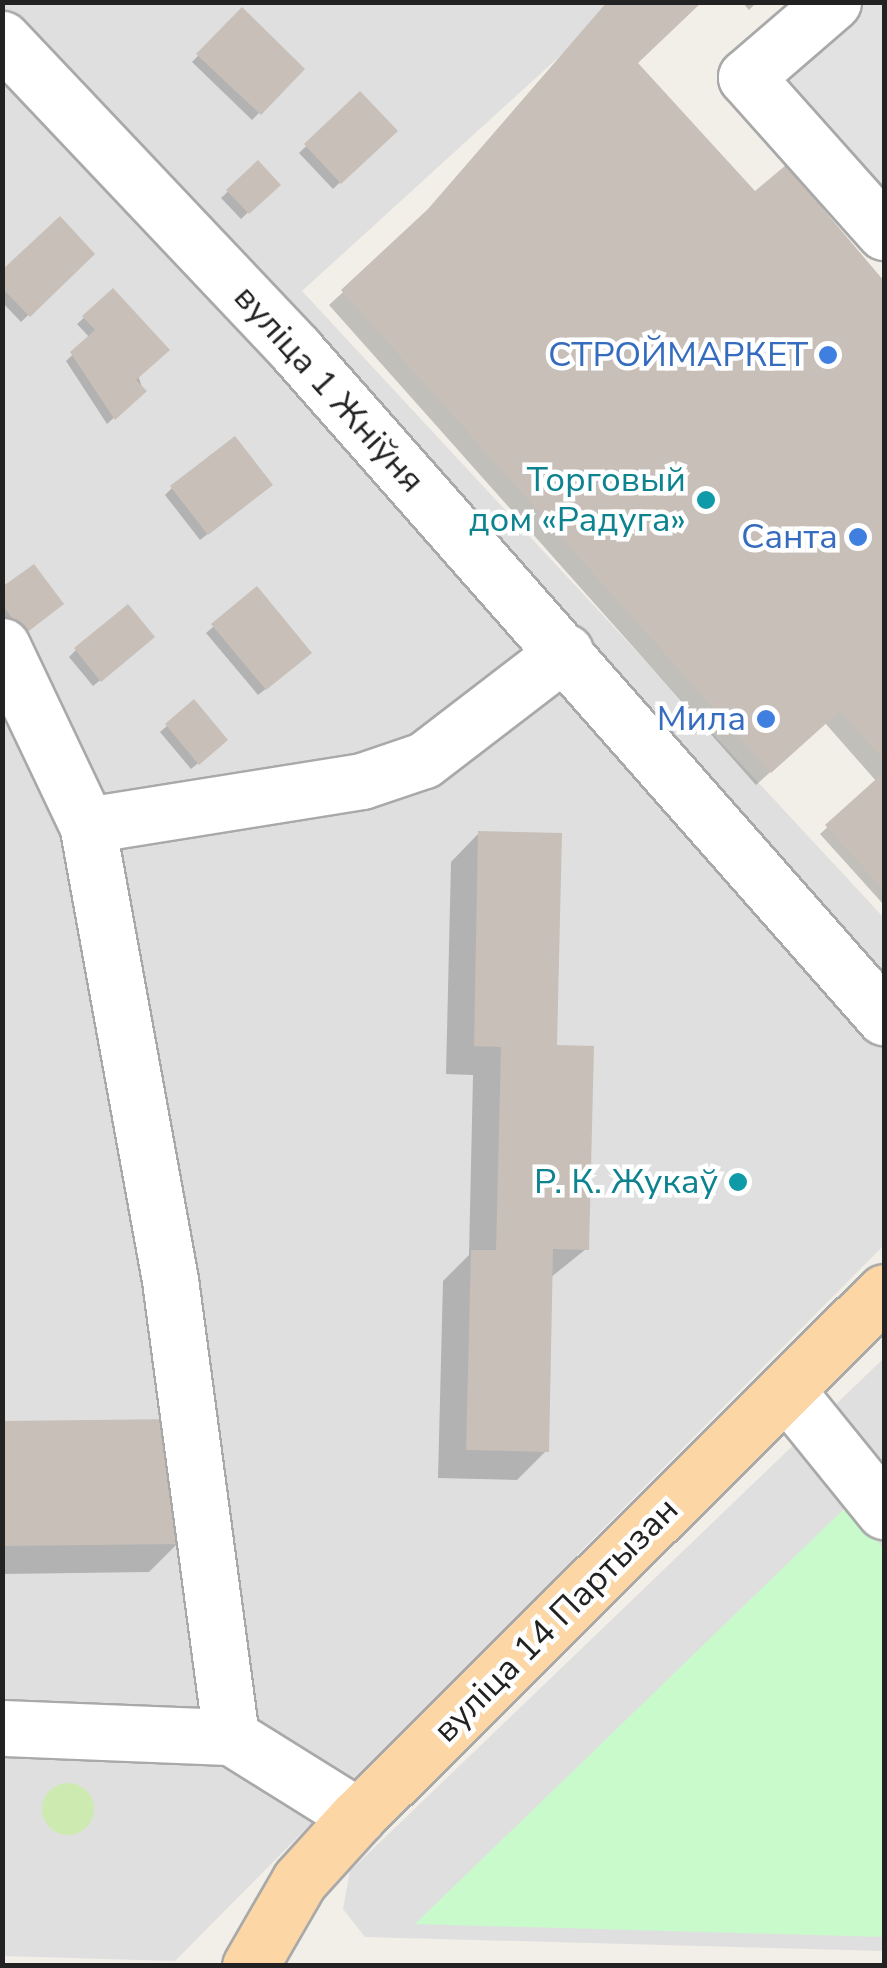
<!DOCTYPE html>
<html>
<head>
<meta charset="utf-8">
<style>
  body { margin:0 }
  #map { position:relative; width:887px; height:1968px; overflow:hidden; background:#f2efe9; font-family:"Nunito Sans",sans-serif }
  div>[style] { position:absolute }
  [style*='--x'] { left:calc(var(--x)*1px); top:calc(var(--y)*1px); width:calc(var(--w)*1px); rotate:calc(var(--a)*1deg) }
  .residential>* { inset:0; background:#e0dfdf }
  .grass>* { inset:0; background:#cdebb0 }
  .round { border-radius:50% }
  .park>* { inset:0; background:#c8facc }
  .parking>* { inset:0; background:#e2e2e2 }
  .shadow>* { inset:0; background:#0003 }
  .building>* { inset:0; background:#c7bfb8 }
  .roads { filter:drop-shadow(2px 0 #a9a9a9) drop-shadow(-2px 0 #a9a9a9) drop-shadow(0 2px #a9a9a9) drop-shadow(0 -2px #a9a9a9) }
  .minor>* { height:55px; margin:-27.5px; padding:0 27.5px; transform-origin:27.5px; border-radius:27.5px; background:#fff }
  .major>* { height:55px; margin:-27.5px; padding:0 27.5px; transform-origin:27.5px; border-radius:27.5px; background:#fcd6a4 }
  .dots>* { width:28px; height:28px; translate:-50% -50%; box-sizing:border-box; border:5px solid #fff; border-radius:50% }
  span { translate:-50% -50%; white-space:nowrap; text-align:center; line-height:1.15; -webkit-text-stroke:9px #fff; paint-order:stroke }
  .shop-label { font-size:35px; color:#366cbe }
  .right { translate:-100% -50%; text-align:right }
  .street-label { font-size:35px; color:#222 }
  .culture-label { font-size:35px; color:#0d838f }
  .frame { position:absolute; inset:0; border:5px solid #222; pointer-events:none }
</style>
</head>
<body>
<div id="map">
  <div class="residential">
    <div style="clip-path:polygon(3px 3px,618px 3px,302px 291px,884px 918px,884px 1245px,175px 1961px,3px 1956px)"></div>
    <div style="clip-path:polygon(884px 1358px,884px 1951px,365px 1937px,343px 1909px,350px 1871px)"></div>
  </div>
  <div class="grass">
    <div class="round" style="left:42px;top:1783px;width:52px;height:52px"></div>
  </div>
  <div class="park">
    <div style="clip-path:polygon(847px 1506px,884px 1549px,884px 1937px,415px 1924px)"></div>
  </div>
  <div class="parking">
    <div style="clip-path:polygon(833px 3px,884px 3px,884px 233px,746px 78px)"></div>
  </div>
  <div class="shadow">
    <div style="clip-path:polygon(742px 2px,757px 2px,749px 10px)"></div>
    <div style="clip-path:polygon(242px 11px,302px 69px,252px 120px,192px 62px)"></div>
    <div style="clip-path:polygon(635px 63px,755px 195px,786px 168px,884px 285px,884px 905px,820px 834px,877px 782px,825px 723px,756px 785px,329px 305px,420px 221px)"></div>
    <div style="clip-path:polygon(360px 95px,394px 131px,333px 189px,299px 153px)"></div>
    <div style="clip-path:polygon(258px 164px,277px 185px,241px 219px,221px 198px)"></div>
    <div style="clip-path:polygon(92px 254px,21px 322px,2px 302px,2px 274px)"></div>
    <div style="clip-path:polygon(113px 292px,143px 391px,107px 424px,66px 361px,90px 338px,77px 324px)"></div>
    <div style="clip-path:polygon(172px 488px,263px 491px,200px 540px,165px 495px)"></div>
    <div style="clip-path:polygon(33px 567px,17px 639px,2px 620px,2px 591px)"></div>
    <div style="clip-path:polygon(256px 590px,302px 660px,258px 695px,206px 633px)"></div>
    <div style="clip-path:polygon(145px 644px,93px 686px,69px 657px,76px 650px)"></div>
    <div style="clip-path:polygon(167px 726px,218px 747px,191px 769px,160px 732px)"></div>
    <div style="clip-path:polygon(479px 833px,554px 1047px,586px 1249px,550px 1278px,546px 1451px,517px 1480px,438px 1478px,443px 1281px,469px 1255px,473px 1075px,446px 1074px,451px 862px)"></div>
    <div style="clip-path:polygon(2px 1423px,178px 1543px,149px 1572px,2px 1574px)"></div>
  </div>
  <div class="building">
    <div style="clip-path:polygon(607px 2px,702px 2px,638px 63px,755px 191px,786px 165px,884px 281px,884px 761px,840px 711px,771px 773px,341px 290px,428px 209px)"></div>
    <div style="clip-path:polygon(242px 7px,305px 69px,261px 115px,196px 54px)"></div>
    <div style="clip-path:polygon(360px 91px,398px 131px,341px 184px,304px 144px)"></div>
    <div style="clip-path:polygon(258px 160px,281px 185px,249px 214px,226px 190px)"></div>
    <div style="clip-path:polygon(60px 216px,95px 254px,30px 317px,2px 288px,2px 270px)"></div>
    <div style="clip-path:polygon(113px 288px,170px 350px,136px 380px,147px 391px,115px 420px,70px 352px,95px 330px,82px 316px)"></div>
    <div style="clip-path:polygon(235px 436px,273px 485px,208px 535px,170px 486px)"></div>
    <div style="clip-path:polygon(34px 564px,64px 604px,25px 634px,2px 605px,2px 587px)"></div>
    <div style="clip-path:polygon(257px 586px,312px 653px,266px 690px,211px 624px)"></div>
    <div style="clip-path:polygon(128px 604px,155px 637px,101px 682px,74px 648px)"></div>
    <div style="clip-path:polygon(194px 699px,228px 740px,199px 765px,165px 724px)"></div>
    <div style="clip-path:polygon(884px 772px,884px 891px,825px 825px)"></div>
    <div style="clip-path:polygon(478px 831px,562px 833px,557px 1045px,594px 1046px,589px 1250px,553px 1249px,549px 1452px,466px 1450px,471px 1250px,496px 1250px,501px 1047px,474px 1046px)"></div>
    <div style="clip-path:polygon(179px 1419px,181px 1544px,2px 1546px,2px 1421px)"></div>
  </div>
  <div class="roads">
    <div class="minor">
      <div style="--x:833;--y:2;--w:115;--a:139.2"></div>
      <div style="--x:746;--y:77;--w:208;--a:48.3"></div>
      <div style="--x:2;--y:39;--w:427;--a:46.6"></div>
      <div style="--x:295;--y:349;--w:891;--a:48.6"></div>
      <div style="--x:2;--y:646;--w:198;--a:64.6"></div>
      <div style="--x:786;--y:1390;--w:156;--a:51"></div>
      <div style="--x:2;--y:1728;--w:229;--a:2.3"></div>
      <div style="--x:358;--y:1816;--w:150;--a:-148.1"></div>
      <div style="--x:231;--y:1737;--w:461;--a:-97.6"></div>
      <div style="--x:170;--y:1280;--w:463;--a:-100.3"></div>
      <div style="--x:87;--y:825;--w:278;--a:-9.1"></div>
      <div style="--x:362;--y:781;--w:65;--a:-18.7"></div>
      <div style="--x:424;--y:760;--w:178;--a:-37.5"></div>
    </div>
    <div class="major">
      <div style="--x:250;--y:1966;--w:98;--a:-60"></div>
      <div style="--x:299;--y:1881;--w:88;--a:-47.8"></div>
      <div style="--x:358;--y:1816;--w:742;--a:-44.89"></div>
    </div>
  </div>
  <div class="dots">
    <div style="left:828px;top:355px;background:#3f7fe0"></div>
    <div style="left:706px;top:500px;background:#0f9aa8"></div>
    <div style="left:858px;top:537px;background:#3f7fe0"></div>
    <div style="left:766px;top:719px;background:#3f7fe0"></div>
    <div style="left:738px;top:1182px;background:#0f9aa8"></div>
  </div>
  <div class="shop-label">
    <span class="right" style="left:808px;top:355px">СТРОЙМАРКЕТ</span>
    <span class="right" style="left:838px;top:537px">Санта</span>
    <span class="right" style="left:746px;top:719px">Мила</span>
  </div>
  <div class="street-label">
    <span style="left:329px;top:389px;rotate:48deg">вуліца 1 Жніўня</span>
    <span style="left:556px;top:1620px;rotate:-45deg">вуліца 14 Партызан</span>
  </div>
  <div class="culture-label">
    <span class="right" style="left:686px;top:500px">Торговый<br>дом «Радуга»</span>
    <span class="right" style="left:718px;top:1182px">Р. К. Жукаў</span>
  </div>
  <div class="frame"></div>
</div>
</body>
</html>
